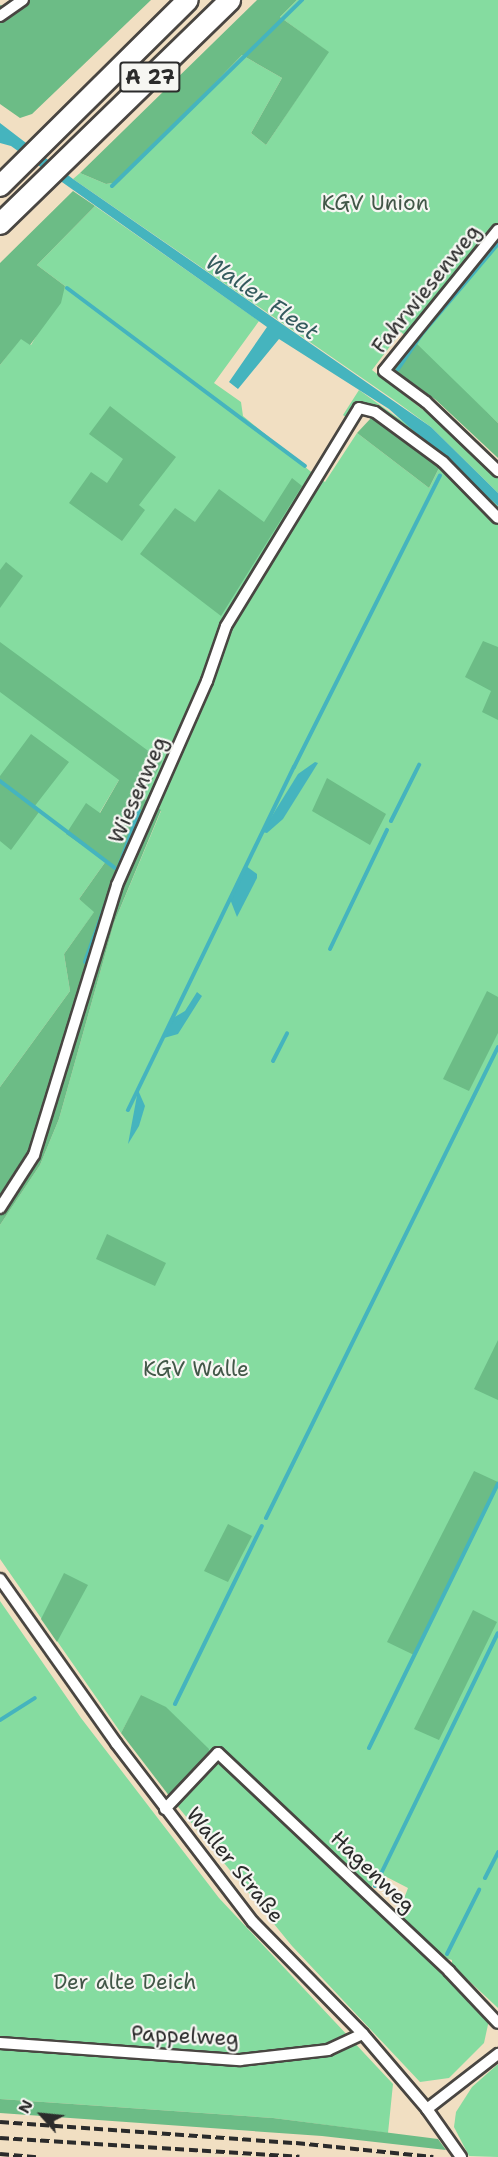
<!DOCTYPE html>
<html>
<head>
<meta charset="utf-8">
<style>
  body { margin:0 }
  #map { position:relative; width:498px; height:2157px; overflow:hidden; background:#f1dfc2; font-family:"Shantell Sans",sans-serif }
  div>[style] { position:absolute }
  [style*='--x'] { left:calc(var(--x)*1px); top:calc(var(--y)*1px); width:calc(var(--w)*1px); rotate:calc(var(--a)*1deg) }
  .green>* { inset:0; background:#85dca0 }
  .forest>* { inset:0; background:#6cbc86 }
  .water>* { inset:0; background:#45b4be }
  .stream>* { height:4px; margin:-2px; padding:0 2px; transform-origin:2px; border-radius:2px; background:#45b4be }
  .roads { filter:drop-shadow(2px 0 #494642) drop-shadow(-2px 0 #494642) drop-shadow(0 2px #494642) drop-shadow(0 -2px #494642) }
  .street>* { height:10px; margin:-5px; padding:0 5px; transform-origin:5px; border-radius:5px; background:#fff }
  .highway>* { height:20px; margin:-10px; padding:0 10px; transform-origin:10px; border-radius:10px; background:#fff }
  .rail>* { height:4px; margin-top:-2px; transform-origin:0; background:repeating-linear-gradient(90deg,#2b2b2b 0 9px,transparent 0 13.5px) }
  span { translate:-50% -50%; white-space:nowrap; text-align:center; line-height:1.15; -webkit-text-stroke:4.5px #f6f6f2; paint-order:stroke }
  .shield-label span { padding:2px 4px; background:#f6f6f2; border:2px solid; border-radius:4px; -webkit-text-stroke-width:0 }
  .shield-label { font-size:20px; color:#2b2b2b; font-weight:700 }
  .park-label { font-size:21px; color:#425748 }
  .street-label { font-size:21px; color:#2b2b2b }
  .water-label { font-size:22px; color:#345b5e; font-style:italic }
  .north { position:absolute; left:12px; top:2085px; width:60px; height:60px; -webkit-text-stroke:4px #f6f6f2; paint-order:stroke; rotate:297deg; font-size:16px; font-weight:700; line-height:24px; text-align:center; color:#2b2b2b }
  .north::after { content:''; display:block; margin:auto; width:21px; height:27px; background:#2b2b2b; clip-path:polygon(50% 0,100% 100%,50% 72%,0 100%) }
</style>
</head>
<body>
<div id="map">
  <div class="green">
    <div style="clip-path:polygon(297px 0,498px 0,498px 423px,401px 332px,372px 370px,436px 420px,498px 478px,498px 493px,431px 427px,394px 400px,73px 179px,80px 173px,106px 184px,119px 182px,242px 55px,282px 78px,251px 133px,266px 145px,328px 52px,280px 17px)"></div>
    <div style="clip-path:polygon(95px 206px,259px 321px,214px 383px,241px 402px,243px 416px,310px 471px,325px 482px,357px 433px,429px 488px,440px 466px,498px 525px,498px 2008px,452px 1965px,452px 1960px,441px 1957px,397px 1917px,408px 1888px,379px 1873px,365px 1899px,489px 2020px,484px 2043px,449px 2078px,420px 2082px,292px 1946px,170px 1797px,142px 1695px,121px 1733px,0 1559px,0 1225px,40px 1165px,59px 1119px,114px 923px,161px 811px,119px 780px,99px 814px,106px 861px,79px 899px,95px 911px,64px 954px,70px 991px,0 1087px,0 365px,21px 338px,31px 345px,65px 286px,37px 265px)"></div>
    <div style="clip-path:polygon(359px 390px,426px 438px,498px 506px,498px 515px,444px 461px,367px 406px,348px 419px,343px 415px)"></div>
    <div style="clip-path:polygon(0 1601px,81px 1718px,219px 1898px,393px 2084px,388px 2133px,273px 2118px,0 2099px)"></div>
    <div style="clip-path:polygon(498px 2064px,498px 2157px,469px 2156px,454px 2127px,456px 2112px,472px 2087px)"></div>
  </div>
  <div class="forest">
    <div style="clip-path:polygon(15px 0,151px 0,32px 114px,20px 118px,0 104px,0 5px,8px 7px)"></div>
    <div style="clip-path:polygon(257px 0,297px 0,280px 17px,329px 52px,266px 145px,251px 133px,282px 78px,242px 55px,119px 182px,106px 184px,80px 173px)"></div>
    <div style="clip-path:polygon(73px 191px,95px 206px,37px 265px,65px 286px,61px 303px,30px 345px,21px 339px,0 365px,0 263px)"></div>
    <div style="clip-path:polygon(415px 342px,498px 423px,498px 458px,436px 400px,394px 370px)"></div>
    <div style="clip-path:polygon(110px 406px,176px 457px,139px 505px,145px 510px,122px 541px,69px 503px,91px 472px,107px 483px,123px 459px,89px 434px)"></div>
    <div style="clip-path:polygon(372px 417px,440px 466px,429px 488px,357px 433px)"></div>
    <div style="clip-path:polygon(292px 478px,302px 486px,221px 616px,140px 554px,175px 508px,195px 522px,219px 489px,264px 522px)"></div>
    <div style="clip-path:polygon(6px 562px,23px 576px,0 608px,0 570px)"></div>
    <div style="clip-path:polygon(483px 641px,498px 647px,498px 720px,482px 712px,491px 691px,465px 677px)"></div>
    <div style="clip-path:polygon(0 642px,162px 761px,143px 798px,161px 810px,114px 923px,59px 1119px,40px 1165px,0 1225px,0 1087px,70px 991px,64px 954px,94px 912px,79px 899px,106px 861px,66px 834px,86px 803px,100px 813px,119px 780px,0 692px)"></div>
    <div style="clip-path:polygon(31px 734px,69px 762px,34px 807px,39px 812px,11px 850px,0 841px,0 776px)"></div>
    <div style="clip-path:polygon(327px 778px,386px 814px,370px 845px,312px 811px)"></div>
    <div style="clip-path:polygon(487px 991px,498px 997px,498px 1033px,469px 1091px,443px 1079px)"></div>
    <div style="clip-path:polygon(107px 1234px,166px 1263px,155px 1286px,96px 1259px)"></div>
    <div style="clip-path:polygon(498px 1340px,498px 1400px,474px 1389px)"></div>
    <div style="clip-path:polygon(474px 1471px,498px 1482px,414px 1655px,387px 1642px)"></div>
    <div style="clip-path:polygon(228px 1524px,252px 1536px,228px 1582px,204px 1571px)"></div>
    <div style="clip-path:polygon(64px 1573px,88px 1585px,57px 1642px,41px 1619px)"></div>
    <div style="clip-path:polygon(473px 1610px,497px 1622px,439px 1740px,414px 1729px)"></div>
    <div style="clip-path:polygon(141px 1695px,166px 1707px,209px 1749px,208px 1757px,170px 1797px,121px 1733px)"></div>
    <div style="clip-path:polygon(0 2099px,273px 2118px,438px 2139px,446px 2150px,322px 2136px,0 2113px)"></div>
  </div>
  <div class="water">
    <div style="clip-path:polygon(0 123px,73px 179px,431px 427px,498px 493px,498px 506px,389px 409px,279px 339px,238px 389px,229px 382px,267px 327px,11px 146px,0 143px)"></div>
    <div style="clip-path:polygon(315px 762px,318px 763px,283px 819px,267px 833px,262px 832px,298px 774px)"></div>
    <div style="clip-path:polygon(246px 866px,257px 874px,257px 878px,237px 917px,230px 899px)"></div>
    <div style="clip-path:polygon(197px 992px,202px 996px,178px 1034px,164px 1038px,173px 1018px,185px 1011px)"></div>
    <div style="clip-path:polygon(138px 1090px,145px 1106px,139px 1126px,128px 1144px)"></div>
  </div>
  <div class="stream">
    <div style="--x:112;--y:186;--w:266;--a:-44.4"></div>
    <div style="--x:67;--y:288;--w:297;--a:36.8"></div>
    <div style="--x:398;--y:369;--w:41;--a:-55.9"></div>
    <div style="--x:421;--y:335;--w:119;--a:-49.8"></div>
    <div style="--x:0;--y:781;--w:144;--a:37.1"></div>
    <div style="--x:391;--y:821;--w:63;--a:-63.4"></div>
    <div style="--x:330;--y:949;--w:132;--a:-64.4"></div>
    <div style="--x:85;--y:962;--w:161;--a:-70.4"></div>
    <div style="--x:273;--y:1061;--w:31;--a:-63"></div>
    <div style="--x:128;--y:1110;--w:381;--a:-64.2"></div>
    <div style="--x:294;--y:767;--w:326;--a:-63.4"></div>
    <div style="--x:266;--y:1518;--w:525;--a:-63.78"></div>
    <div style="--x:175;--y:1704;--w:198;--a:-64"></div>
    <div style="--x:0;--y:1720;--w:41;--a:-32.2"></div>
    <div style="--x:369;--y:1748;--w:294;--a:-64"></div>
    <div style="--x:485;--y:1878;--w:29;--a:-63"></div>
    <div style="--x:375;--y:1886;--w:281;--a:-64.1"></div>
    <div style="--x:447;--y:1954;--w:72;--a:-63.4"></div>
  </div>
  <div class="roads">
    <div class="street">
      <div style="--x:0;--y:16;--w:28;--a:-35"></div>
      <div style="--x:498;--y:230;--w:181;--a:129"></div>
      <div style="--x:384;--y:371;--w:52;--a:36.4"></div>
      <div style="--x:426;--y:402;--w:100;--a:43.8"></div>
      <div style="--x:0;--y:1208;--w:63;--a:-57.3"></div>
      <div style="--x:34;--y:1155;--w:282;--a:-72.9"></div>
      <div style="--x:117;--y:885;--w:223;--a:-66.2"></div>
      <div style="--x:207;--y:681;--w:58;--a:-70.9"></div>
      <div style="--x:226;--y:626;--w:255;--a:-58.6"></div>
      <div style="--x:359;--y:408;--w:16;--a:14"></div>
      <div style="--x:375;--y:412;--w:84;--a:36.3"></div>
      <div style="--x:443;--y:462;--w:78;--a:45.5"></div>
      <div style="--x:0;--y:1579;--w:201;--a:54.7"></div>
      <div style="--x:116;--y:1743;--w:225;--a:52.6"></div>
      <div style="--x:253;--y:1922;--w:157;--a:45.5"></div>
      <div style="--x:363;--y:2034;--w:99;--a:49.5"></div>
      <div style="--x:427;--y:2109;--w:59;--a:54.7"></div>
      <div style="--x:165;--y:1809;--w:77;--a:-46.6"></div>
      <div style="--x:218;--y:1753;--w:318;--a:43.3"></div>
      <div style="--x:449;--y:1971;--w:71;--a:46.7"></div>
      <div style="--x:0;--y:2043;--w:241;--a:4.1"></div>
      <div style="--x:240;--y:2060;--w:89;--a:-6.5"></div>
      <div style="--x:328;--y:2050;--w:38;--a:-25"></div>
      <div style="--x:427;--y:2109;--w:90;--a:-37.8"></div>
    </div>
    <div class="highway">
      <div style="--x:0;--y:186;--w:264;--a:-44.7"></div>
      <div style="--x:0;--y:224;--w:321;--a:-44.2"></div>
    </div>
  </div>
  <div class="rail">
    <div style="--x:0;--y:2122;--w:297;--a:4.1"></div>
    <div style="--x:296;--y:2143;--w:138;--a:5.8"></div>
    <div style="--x:0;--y:2138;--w:300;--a:3.6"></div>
    <div style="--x:0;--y:2154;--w:37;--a:5"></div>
  </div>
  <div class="shield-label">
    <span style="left:150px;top:77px">A 27</span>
  </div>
  <div class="park-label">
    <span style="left:375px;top:203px">KGV Union</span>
    <span style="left:196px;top:1369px">KGV Walle</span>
    <span style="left:125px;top:1982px">Der alte Deich</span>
  </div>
  <div class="street-label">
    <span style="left:426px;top:289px;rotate:-51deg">Fahrwiesenweg</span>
    <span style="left:138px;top:790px;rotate:-66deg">Wiesenweg</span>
    <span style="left:235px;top:1865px;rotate:51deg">Waller Straße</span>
    <span style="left:373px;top:1872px;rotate:44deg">Hagenweg</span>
    <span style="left:185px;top:2036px;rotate:3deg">Pappelweg</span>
  </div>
  <div class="water-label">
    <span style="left:262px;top:297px;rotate:35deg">Waller Fleet</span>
  </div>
  <div class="north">N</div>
</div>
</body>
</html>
